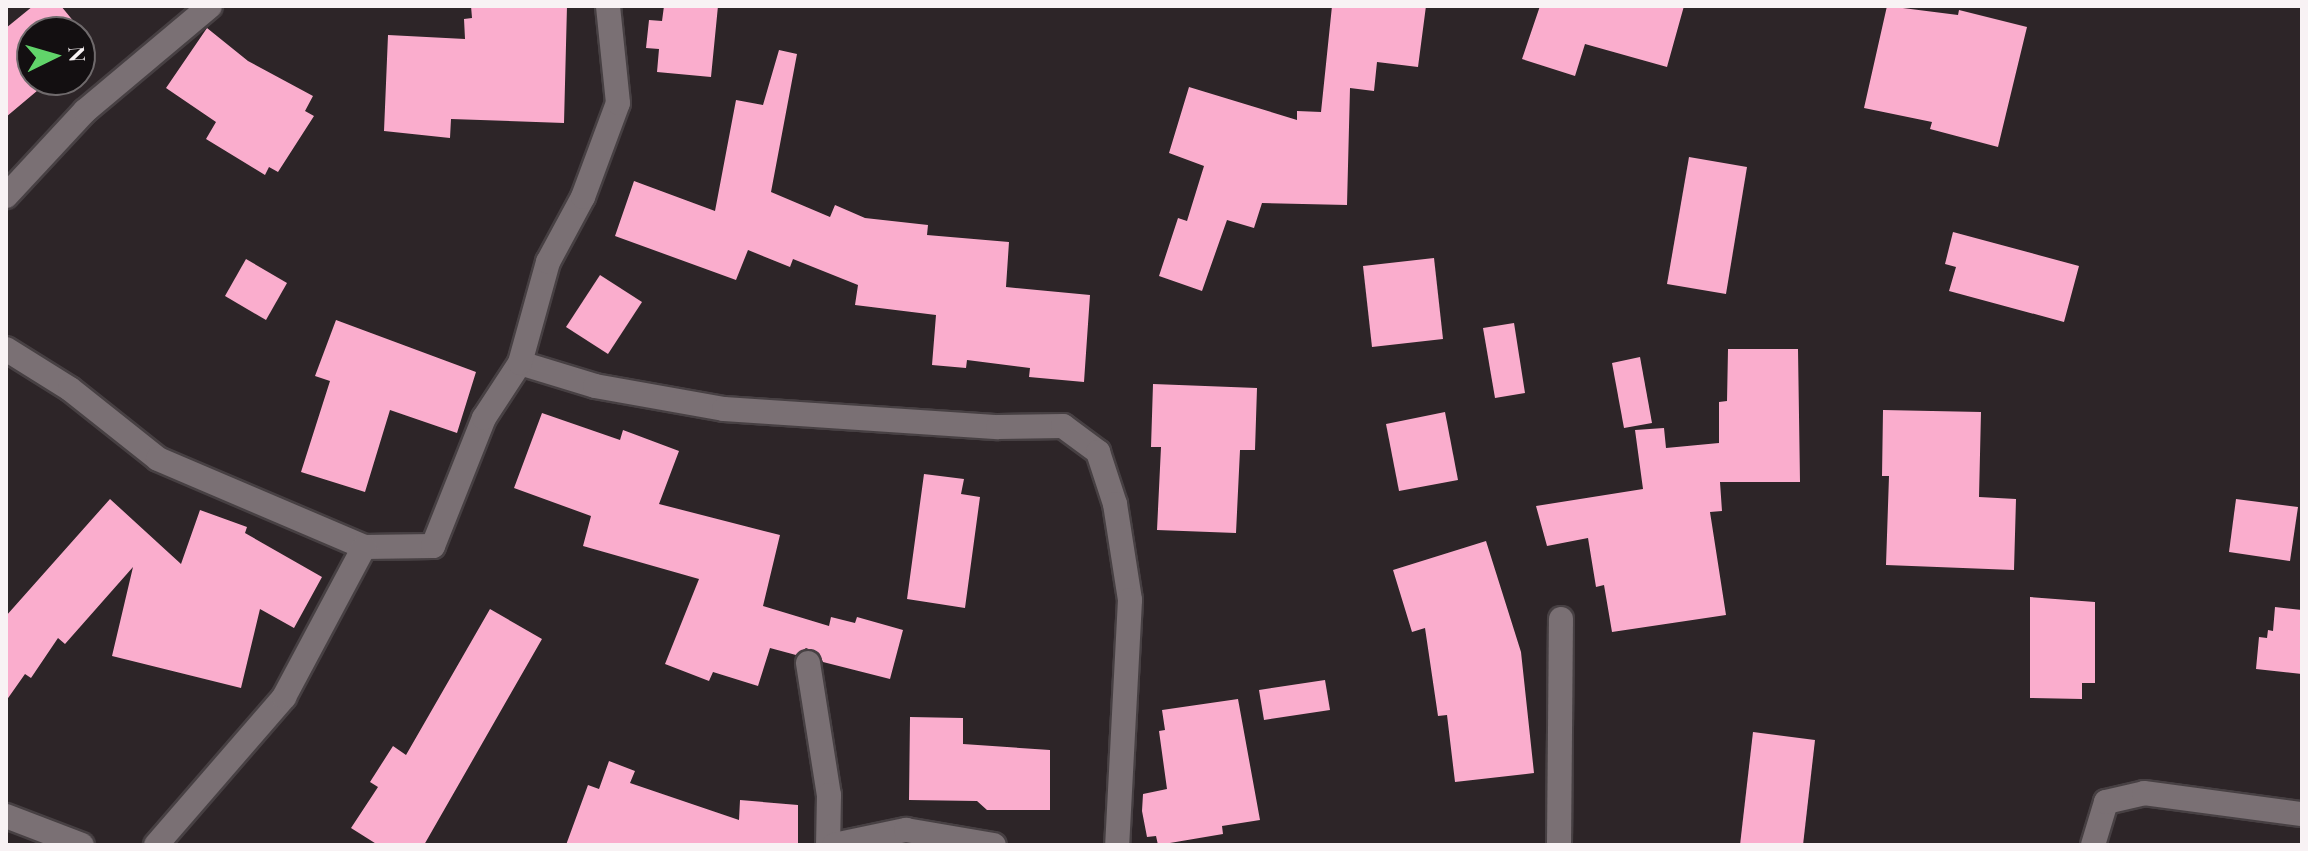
<!DOCTYPE html>
<html>
<head>
<meta charset="utf-8">
<style>
  body { margin:0 }
  #map { position:relative; width:2308px; height:851px; overflow:hidden; background:#2d2528; font-family:"Playfair Display",serif }
  div>[style] { position:absolute }
  [style*='--x'] { left:calc(var(--x)*1px); top:calc(var(--y)*1px); width:calc(var(--w)*1px); rotate:calc(var(--a)*1deg) }
  .building>* { inset:0; background:#faadcd }
  .roads { filter:drop-shadow(2px 0 #474043) drop-shadow(-2px 0 #474043) drop-shadow(0 2px #474043) drop-shadow(0 -2px #474043) }
  .street>* { height:24px; margin:-12px; padding:0 12px; transform-origin:12px; border-radius:12px; background:#7a7074 }
  span { translate:-50% -50%; white-space:nowrap; text-align:center; line-height:1.15; -webkit-text-stroke:8px #130f11; paint-order:stroke }
  .frame { position:absolute; inset:0; border:8px solid #f8f2f4; pointer-events:none }
  .north { position:absolute; left:16px; top:16px; width:80px; height:80px; box-sizing:border-box; background:#130f11; border:2px solid #6f6a6c; border-radius:50%; rotate:85deg; font-size:22px; font-weight:700; line-height:32px; text-align:center; color:#f8f2f4 }
  .north::after { content:''; display:block; margin:auto; width:28px; height:36px; background:#61d46a; clip-path:polygon(50% 0,100% 100%,50% 72%,0 100%) }
</style>
</head>
<body>
<div id="map">
  <div class="building">
    <div style="clip-path:polygon(33px 6px,61px 6px,93px 45px,80px 56px,80px 32px,32px 32px,32px 80px,50px 80px,6px 117px,6px 28px)"></div>
    <div style="clip-path:polygon(471px 6px,567px 6px,564px 123px,451px 119px,450px 138px,384px 131px,388px 35px,465px 39px,464px 19px,472px 18px)"></div>
    <div style="clip-path:polygon(664px 6px,718px 6px,711px 77px,657px 72px,659px 49px,646px 48px,649px 20px,662px 21px)"></div>
    <div style="clip-path:polygon(1332px 6px,1426px 6px,1418px 67px,1377px 62px,1374px 91px,1350px 88px,1347px 205px,1262px 203px,1254px 228px,1227px 220px,1202px 291px,1159px 276px,1178px 218px,1187px 221px,1204px 166px,1169px 153px,1189px 87px,1297px 120px,1297px 111px,1321px 112px)"></div>
    <div style="clip-path:polygon(1540px 6px,1684px 6px,1667px 67px,1585px 44px,1575px 76px,1522px 59px)"></div>
    <div style="clip-path:polygon(1887px 6px,1958px 15px,1959px 10px,2027px 27px,1998px 147px,1930px 129px,1932px 122px,1864px 108px)"></div>
    <div style="clip-path:polygon(207px 28px,248px 61px,313px 96px,305px 111px,314px 116px,278px 172px,269px 167px,265px 175px,206px 139px,216px 122px,166px 88px)"></div>
    <div style="clip-path:polygon(779px 50px,797px 54px,771px 192px,830px 217px,835px 205px,865px 218px,928px 225px,927px 235px,1009px 242px,1006px 287px,1090px 295px,1084px 382px,1029px 377px,1030px 368px,967px 360px,966px 368px,932px 365px,936px 315px,855px 305px,858px 285px,793px 259px,790px 267px,748px 250px,736px 280px,615px 236px,634px 181px,715px 211px,736px 100px,763px 105px)"></div>
    <div style="clip-path:polygon(1689px 157px,1747px 167px,1726px 294px,1667px 284px)"></div>
    <div style="clip-path:polygon(1953px 232px,2079px 266px,2064px 322px,1949px 291px,1956px 267px,1945px 264px)"></div>
    <div style="clip-path:polygon(1434px 258px,1443px 339px,1372px 347px,1363px 266px)"></div>
    <div style="clip-path:polygon(246px 259px,287px 283px,266px 320px,225px 296px)"></div>
    <div style="clip-path:polygon(600px 275px,642px 302px,608px 354px,566px 327px)"></div>
    <div style="clip-path:polygon(336px 320px,476px 372px,457px 433px,390px 410px,365px 492px,301px 472px,330px 381px,315px 376px)"></div>
    <div style="clip-path:polygon(1514px 323px,1525px 393px,1495px 398px,1483px 328px)"></div>
    <div style="clip-path:polygon(1728px 349px,1798px 349px,1800px 482px,1720px 482px,1722px 511px,1710px 512px,1726px 615px,1612px 632px,1604px 585px,1596px 587px,1588px 538px,1547px 546px,1536px 506px,1643px 489px,1635px 430px,1664px 428px,1666px 448px,1719px 443px,1719px 402px,1727px 401px)"></div>
    <div style="clip-path:polygon(1640px 357px,1652px 423px,1624px 428px,1612px 363px)"></div>
    <div style="clip-path:polygon(1153px 384px,1257px 388px,1255px 450px,1240px 450px,1236px 533px,1157px 530px,1161px 447px,1151px 447px)"></div>
    <div style="clip-path:polygon(1883px 410px,1981px 412px,1979px 497px,2016px 499px,2014px 570px,1886px 565px,1889px 476px,1882px 476px)"></div>
    <div style="clip-path:polygon(1445px 412px,1458px 480px,1399px 491px,1386px 424px)"></div>
    <div style="clip-path:polygon(542px 413px,620px 440px,623px 430px,679px 451px,659px 504px,780px 535px,763px 606px,829px 626px,831px 617px,855px 623px,857px 617px,903px 630px,890px 679px,823px 662px,819px 653px,806px 648px,796px 655px,770px 648px,758px 686px,713px 672px,709px 681px,665px 664px,699px 579px,583px 546px,591px 516px,514px 488px)"></div>
    <div style="clip-path:polygon(924px 474px,964px 479px,961px 494px,980px 497px,965px 608px,907px 599px)"></div>
    <div style="clip-path:polygon(110px 499px,181px 564px,200px 510px,247px 527px,245px 533px,322px 577px,294px 628px,260px 609px,241px 688px,112px 656px,133px 567px,65px 644px,58px 638px,31px 678px,25px 674px,6px 701px,6px 616px)"></div>
    <div style="clip-path:polygon(2236px 499px,2298px 507px,2290px 561px,2229px 552px)"></div>
    <div style="clip-path:polygon(1486px 541px,1521px 652px,1534px 773px,1455px 782px,1447px 715px,1438px 716px,1425px 628px,1412px 632px,1393px 570px)"></div>
    <div style="clip-path:polygon(2030px 597px,2095px 602px,2095px 683px,2082px 683px,2082px 699px,2030px 698px)"></div>
    <div style="clip-path:polygon(2275px 607px,2302px 610px,2302px 674px,2256px 669px,2259px 637px,2267px 638px,2268px 630px,2273px 631px)"></div>
    <div style="clip-path:polygon(490px 609px,542px 639px,424px 845px,378px 845px,351px 828px,378px 787px,370px 782px,393px 746px,406px 755px)"></div>
    <div style="clip-path:polygon(1325px 680px,1330px 710px,1264px 720px,1259px 690px)"></div>
    <div style="clip-path:polygon(1238px 699px,1260px 820px,1222px 826px,1223px 834px,1158px 845px,1156px 836px,1147px 837px,1142px 811px,1143px 794px,1167px 789px,1159px 731px,1165px 730px,1162px 710px)"></div>
    <div style="clip-path:polygon(910px 717px,963px 718px,963px 744px,1050px 750px,1050px 810px,987px 810px,977px 801px,909px 800px)"></div>
    <div style="clip-path:polygon(1753px 732px,1815px 740px,1803px 845px,1740px 845px)"></div>
    <div style="clip-path:polygon(609px 761px,635px 771px,630px 783px,739px 820px,740px 800px,798px 805px,798px 845px,566px 845px,588px 785px,599px 789px)"></div>
  </div>
  <div class="roads">
    <div class="street">
      <div style="--x:6;--y:196;--w:116;--a:-47.1"></div>
      <div style="--x:85;--y:111;--w:163;--a:-40"></div>
      <div style="--x:6;--y:349;--w:75;--a:32"></div>
      <div style="--x:70;--y:389;--w:112;--a:38.5"></div>
      <div style="--x:158;--y:459;--w:224;--a:23.1"></div>
      <div style="--x:364;--y:547;--w:69;--a:-0.8"></div>
      <div style="--x:433;--y:546;--w:138;--a:-68.3"></div>
      <div style="--x:484;--y:418;--w:66;--a:-56.8"></div>
      <div style="--x:520;--y:363;--w:78;--a:17"></div>
      <div style="--x:595;--y:386;--w:131;--a:10.1"></div>
      <div style="--x:724;--y:409;--w:275;--a:3.8"></div>
      <div style="--x:998;--y:427;--w:65;--a:-0.9"></div>
      <div style="--x:1063;--y:426;--w:44;--a:36.6"></div>
      <div style="--x:1098;--y:452;--w:55;--a:71.9"></div>
      <div style="--x:1115;--y:504;--w:97;--a:81.1"></div>
      <div style="--x:1130;--y:600;--w:245;--a:93"></div>
      <div style="--x:520;--y:363;--w:105;--a:-74.5"></div>
      <div style="--x:548;--y:262;--w:74;--a:-61.7"></div>
      <div style="--x:583;--y:197;--w:100;--a:-69.6"></div>
      <div style="--x:618;--y:103;--w:98;--a:-95.9"></div>
      <div style="--x:808;--y:663;--w:134;--a:81"></div>
      <div style="--x:829;--y:795;--w:50;--a:91.1"></div>
      <div style="--x:6;--y:816;--w:81;--a:20.9"></div>
      <div style="--x:156;--y:845;--w:196;--a:-49.1"></div>
      <div style="--x:284;--y:697;--w:170;--a:-61.9"></div>
      <div style="--x:834;--y:845;--w:74;--a:-11.8"></div>
      <div style="--x:906;--y:830;--w:89;--a:9.7"></div>
      <div style="--x:1559;--y:845;--w:226;--a:-89.5"></div>
      <div style="--x:2093;--y:845;--w:45;--a:-73.2"></div>
      <div style="--x:2106;--y:802;--w:39;--a:-13"></div>
      <div style="--x:2144;--y:793;--w:159;--a:7.6"></div>
    </div>
  </div>
  <div class="frame"></div>
  <div class="north">N</div>
</div>
</body>
</html>
